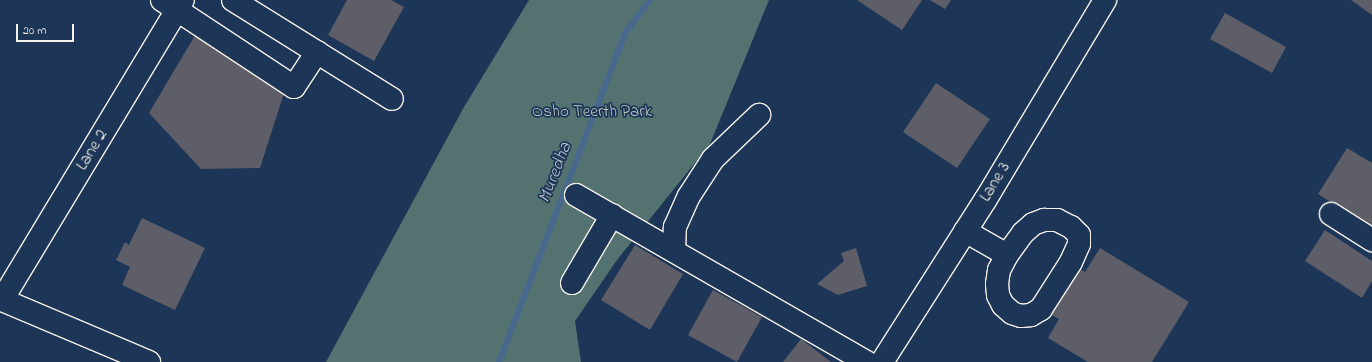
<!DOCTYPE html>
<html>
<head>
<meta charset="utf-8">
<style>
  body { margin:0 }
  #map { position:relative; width:1372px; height:362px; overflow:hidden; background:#1d3557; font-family:"Indie Flower",sans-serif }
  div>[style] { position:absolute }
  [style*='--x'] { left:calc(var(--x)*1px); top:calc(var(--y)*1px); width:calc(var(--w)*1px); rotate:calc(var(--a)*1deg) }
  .green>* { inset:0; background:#547270 }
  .stream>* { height:6px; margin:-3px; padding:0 3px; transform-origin:3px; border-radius:3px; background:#48688e }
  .building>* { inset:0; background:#5e5e68 }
  .roads { filter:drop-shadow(1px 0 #f4f1e8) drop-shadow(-1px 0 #f4f1e8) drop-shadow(0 1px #f4f1e8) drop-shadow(0 -1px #f4f1e8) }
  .minor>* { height:22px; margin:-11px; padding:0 11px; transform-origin:11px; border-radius:11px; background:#1d3557 }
  .major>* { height:22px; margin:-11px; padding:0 11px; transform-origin:11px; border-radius:11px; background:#1d3557 }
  span { translate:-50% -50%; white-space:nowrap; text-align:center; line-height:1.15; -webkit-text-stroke:3.5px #1d3557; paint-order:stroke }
  .park-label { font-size:17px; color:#bcc5be }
  .street-label { font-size:17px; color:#f4f1e8 }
  .water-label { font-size:18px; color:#b8c1c8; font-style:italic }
  .scale { position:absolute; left:16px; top:24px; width:58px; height:18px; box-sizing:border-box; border:2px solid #f4f1e8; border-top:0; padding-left:5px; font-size:12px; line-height:14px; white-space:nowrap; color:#f4f1e8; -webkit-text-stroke:3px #1d3557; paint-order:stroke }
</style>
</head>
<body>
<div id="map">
  <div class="green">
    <div style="clip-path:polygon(529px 0,769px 0,710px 144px,617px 260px,575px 321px,581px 362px,326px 362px,464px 107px)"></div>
  </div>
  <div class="stream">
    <div style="--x:499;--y:362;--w:352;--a:-69"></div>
    <div style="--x:625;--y:33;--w:41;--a:-52.9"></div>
  </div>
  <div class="building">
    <div style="clip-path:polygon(347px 0,391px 0,404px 7px,374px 61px,328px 35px)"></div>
    <div style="clip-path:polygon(857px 0,922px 0,902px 30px)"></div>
    <div style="clip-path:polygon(930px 0,951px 0,945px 9px)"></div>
    <div style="clip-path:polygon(1351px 0,1372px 0,1372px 15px)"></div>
    <div style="clip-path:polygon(1225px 13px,1286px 47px,1272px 73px,1210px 39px)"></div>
    <div style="clip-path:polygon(197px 32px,285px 90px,260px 168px,201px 169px,149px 113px)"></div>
    <div style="clip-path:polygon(936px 83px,990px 119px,957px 168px,903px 132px)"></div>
    <div style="clip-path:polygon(1347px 148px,1372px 163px,1372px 229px,1318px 194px)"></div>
    <div style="clip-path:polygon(142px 218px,205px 248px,175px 310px,122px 285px,130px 267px,116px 260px,125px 242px,129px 245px)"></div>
    <div style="clip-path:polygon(1325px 230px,1372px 261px,1372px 281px,1362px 298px,1305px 261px)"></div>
    <div style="clip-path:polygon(635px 245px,683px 274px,650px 330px,601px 300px)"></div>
    <div style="clip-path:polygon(856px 248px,867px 286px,838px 295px,817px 284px,844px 261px,841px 253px)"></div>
    <div style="clip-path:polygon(1100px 248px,1189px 302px,1152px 362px,1088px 362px,1048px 338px,1059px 319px,1050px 314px,1077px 267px,1085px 272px)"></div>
    <div style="clip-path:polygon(713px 290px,762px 317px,737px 362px,688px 335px)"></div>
    <div style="clip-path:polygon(801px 339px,831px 362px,783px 362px)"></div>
  </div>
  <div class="roads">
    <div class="minor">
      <div style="--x:162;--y:0;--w:158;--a:33.4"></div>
      <div style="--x:294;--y:87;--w:42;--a:-56.7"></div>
      <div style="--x:233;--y:0;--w:187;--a:31.9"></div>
      <div style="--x:576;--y:195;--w:336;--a:29.9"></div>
      <div style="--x:1331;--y:214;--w:49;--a:32.4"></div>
      <div style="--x:1044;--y:220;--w:13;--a:0"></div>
      <div style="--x:1057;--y:220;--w:16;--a:27"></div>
      <div style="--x:1071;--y:227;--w:11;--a:45"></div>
      <div style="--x:1079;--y:235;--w:9;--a:90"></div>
      <div style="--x:1079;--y:244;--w:20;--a:114"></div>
      <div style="--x:1071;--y:262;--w:56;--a:122.6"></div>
      <div style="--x:1041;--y:309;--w:12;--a:149"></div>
      <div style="--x:1031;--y:315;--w:10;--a:174"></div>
      <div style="--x:1021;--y:316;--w:9;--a:-162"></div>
      <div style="--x:1012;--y:313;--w:12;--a:-138"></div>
      <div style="--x:1003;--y:305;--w:11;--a:-117"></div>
      <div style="--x:998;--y:295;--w:11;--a:-95"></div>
      <div style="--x:997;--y:284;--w:14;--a:-82"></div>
      <div style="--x:999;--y:270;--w:17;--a:-62"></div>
      <div style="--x:1007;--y:255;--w:27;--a:-54"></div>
      <div style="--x:1023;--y:233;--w:13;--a:-42"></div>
      <div style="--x:1033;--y:224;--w:12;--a:-20"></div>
      <div style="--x:965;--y:231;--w:48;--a:29.7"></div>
      <div style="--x:674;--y:251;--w:24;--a:-88"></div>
      <div style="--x:675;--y:227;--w:34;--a:-66"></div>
      <div style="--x:689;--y:196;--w:44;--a:-57"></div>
      <div style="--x:713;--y:159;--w:64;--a:-43.7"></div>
      <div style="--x:572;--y:283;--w:79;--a:-59.5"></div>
      <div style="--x:2;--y:300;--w:350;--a:-58.9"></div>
      <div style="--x:882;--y:362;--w:193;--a:-57.5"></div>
      <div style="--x:986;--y:199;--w:232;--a:-59.1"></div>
    </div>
    <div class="major">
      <div style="--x:0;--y:299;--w:162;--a:22.9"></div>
    </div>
  </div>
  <div class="park-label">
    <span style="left:592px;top:112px">Osho Teerth Park</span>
  </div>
  <div class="street-label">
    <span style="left:92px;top:150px;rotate:-59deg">Lane 2</span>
    <span style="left:995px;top:182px;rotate:-59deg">Lane 3</span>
  </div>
  <div class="water-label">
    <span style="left:556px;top:173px;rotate:-69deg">Muredha</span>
  </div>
  <div class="scale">20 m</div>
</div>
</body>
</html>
